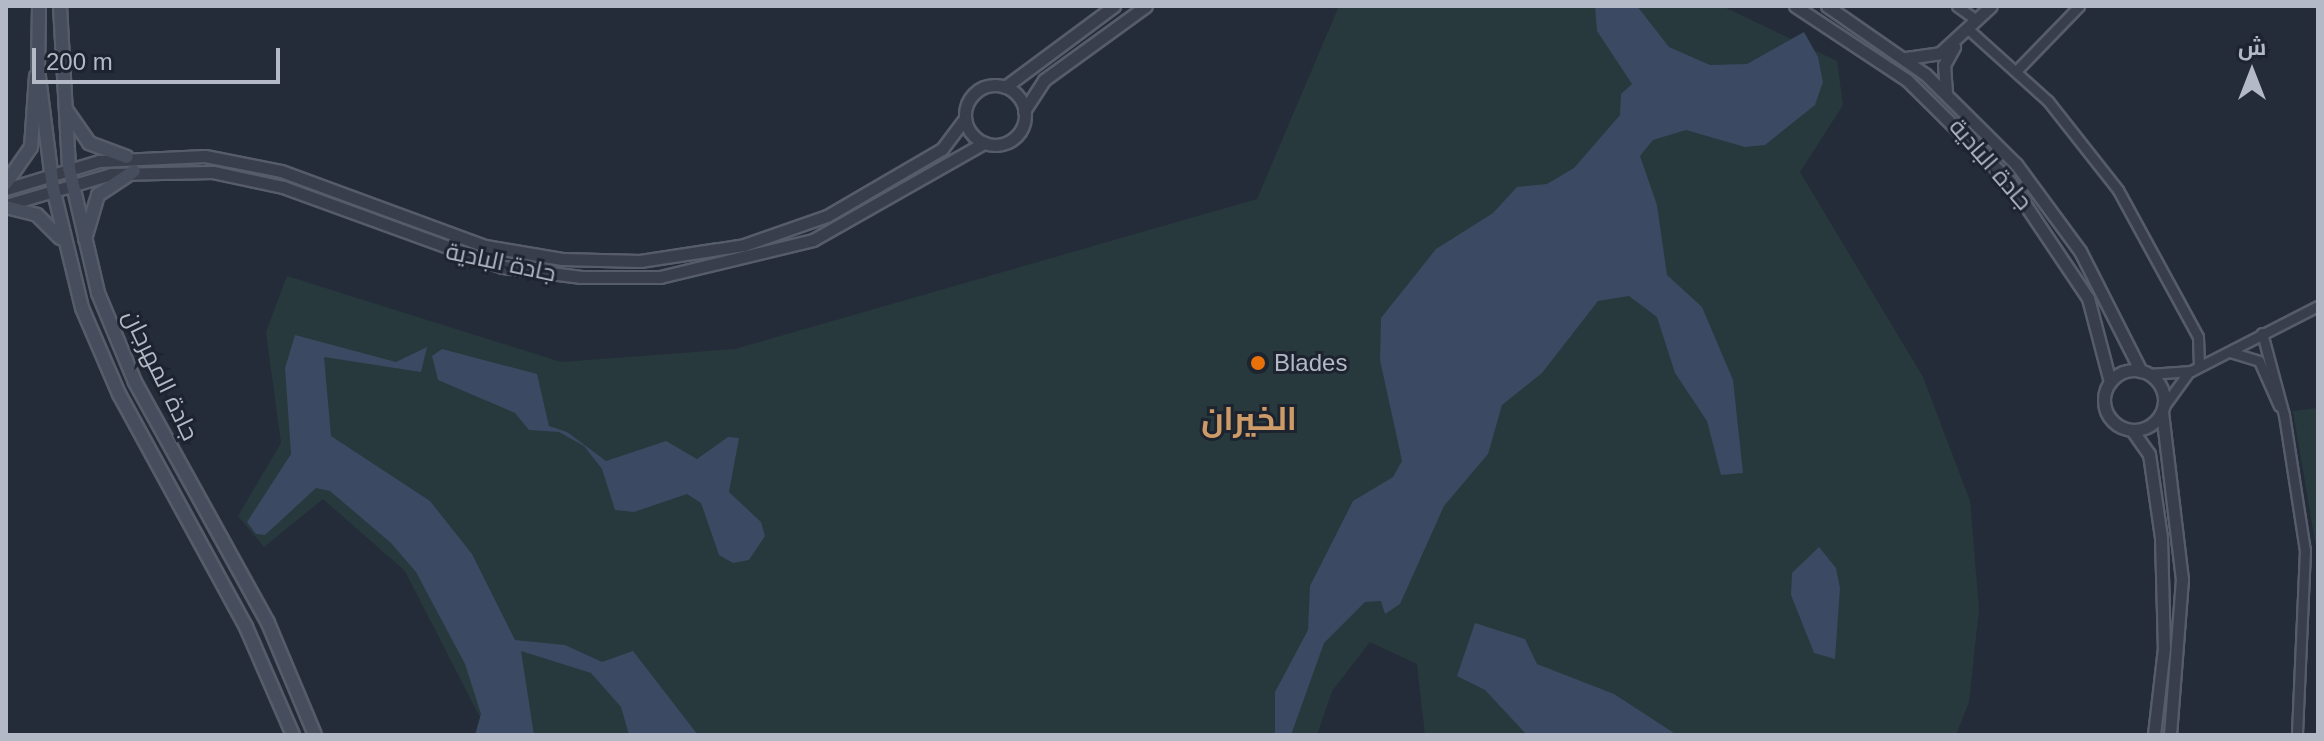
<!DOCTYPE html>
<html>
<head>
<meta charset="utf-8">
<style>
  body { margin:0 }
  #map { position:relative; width:2324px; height:741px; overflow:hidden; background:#242c3a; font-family:Arial,Cairo,sans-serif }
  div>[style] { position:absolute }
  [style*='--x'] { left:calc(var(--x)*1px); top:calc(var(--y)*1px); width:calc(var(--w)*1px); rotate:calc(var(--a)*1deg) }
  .green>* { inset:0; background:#27393c }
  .water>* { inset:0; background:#3b4962 }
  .roads { filter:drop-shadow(2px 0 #565c69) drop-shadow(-2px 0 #565c69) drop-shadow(0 2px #565c69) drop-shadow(0 -2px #565c69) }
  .minor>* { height:9px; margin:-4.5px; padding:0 4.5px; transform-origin:4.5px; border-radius:4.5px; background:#383e4b }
  .tertiary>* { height:11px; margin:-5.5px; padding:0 5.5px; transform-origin:5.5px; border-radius:5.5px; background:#383e4b }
  .tertiary>.ring { margin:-5.5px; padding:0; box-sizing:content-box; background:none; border:11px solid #383e4b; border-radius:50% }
  .secondary>* { height:12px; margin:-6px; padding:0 6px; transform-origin:6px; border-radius:6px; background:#464d5d }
  .dots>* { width:22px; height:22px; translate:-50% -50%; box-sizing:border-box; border:4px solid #1d232f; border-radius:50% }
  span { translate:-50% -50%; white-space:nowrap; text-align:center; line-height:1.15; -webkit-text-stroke:6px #1d232f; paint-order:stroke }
  .street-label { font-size:24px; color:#b3b9c6 }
  .poi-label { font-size:24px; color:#b3b9c6 }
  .left { translate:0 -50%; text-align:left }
  .district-label { font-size:32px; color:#cd9b67; font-weight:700 }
  .frame { position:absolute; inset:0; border:8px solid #b3b9c6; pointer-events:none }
  .north { position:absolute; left:2212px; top:32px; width:80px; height:80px; -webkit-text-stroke:6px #1d232f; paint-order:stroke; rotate:0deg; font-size:22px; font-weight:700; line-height:32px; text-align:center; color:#b3b9c6 }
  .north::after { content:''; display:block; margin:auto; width:28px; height:36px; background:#b3b9c6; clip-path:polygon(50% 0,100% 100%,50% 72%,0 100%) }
  .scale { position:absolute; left:32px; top:48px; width:248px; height:36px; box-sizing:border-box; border:4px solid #b3b9c6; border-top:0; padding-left:10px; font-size:24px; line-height:28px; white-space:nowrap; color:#b3b9c6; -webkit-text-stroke:6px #1d232f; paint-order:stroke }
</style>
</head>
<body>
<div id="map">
  <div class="green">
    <div style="clip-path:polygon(1339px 6px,1722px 6px,1837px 61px,1843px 105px,1800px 172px,1923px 377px,1970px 501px,1979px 609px,1969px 702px,1956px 735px,1425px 735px,1417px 664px,1370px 642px,1332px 691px,1317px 735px,489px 735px,405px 571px,323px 499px,264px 547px,238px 516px,281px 443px,266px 332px,287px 276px,561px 362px,735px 349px,1257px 199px)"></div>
    <div style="clip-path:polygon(2318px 408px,2318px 559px,2293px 411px)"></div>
  </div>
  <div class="water">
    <div style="clip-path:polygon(1595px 6px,1637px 6px,1669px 47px,1710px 65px,1747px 64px,1804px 32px,1818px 57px,1823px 82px,1815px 105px,1765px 145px,1745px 147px,1686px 130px,1653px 140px,1640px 156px,1657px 205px,1667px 275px,1702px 307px,1733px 380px,1743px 473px,1721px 475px,1707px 421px,1675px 373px,1657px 317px,1629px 296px,1598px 301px,1542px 373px,1502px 405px,1488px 454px,1444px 506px,1400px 604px,1385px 614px,1381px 601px,1365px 602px,1324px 643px,1291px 735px,1275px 735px,1275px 692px,1308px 630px,1310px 586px,1353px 501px,1393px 477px,1402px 461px,1380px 360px,1381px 318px,1436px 249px,1493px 213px,1517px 187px,1547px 184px,1574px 168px,1620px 115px,1621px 94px,1632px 84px,1597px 31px)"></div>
    <div style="clip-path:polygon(295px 335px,396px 362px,427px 347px,421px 372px,324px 357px,331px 436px,430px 501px,472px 554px,515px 640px,565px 645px,602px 662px,633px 651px,698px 735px,629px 735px,621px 707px,591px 673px,521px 651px,534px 735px,475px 735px,481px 714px,465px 664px,416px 572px,391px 543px,330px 491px,316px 488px,265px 535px,256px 534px,247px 522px,291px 454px,285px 368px)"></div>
    <div style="clip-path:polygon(442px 349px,537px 374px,549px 426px,567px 432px,606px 461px,666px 441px,697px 459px,728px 437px,739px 438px,729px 492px,761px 522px,765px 536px,749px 560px,733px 563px,719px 555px,701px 503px,687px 494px,634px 512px,615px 510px,602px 469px,584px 446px,559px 432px,529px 430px,515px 413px,438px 380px,432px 356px)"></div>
    <div style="clip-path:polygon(1819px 547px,1836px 568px,1840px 588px,1835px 659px,1814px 653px,1791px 595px,1792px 573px)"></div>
    <div style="clip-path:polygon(1475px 623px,1525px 639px,1537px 664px,1614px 694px,1677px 735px,1527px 735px,1485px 690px,1457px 676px)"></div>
  </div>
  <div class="roads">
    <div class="minor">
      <div style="--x:1957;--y:6;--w:24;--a:36"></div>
      <div style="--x:1968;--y:29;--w:108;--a:42"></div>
      <div style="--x:2048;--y:101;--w:113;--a:51.8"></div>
      <div style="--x:2118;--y:190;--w:167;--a:61.4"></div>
      <div style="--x:2198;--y:337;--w:29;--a:88"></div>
      <div style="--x:2018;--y:69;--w:88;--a:-45.9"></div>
      <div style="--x:2262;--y:333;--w:85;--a:75"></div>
      <div style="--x:2284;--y:415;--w:137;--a:81.2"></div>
      <div style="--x:2305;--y:550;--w:185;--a:92.5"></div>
      <div style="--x:2230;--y:352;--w:30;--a:17"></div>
      <div style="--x:2259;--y:361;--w:49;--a:66"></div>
      <div style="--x:2149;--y:374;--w:42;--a:-4.1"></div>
      <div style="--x:2191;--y:371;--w:143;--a:-27.1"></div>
      <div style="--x:2164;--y:406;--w:41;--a:-54"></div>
    </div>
    <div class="tertiary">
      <div style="--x:1795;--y:6;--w:134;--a:33.5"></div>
      <div style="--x:1907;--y:80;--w:145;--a:44.7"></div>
      <div style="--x:2010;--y:182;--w:140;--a:56.1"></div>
      <div style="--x:2088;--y:298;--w:87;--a:75.3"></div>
      <div style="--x:1827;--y:6;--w:119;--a:34.8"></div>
      <div style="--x:1925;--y:74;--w:128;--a:44.7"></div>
      <div style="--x:2016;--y:164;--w:108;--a:53.7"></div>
      <div style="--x:2080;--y:251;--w:135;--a:63.1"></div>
      <div style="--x:1906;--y:58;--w:34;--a:-8"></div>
      <div style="--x:1940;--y:53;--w:69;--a:-42.7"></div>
      <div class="ring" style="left:965px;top:85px;width:49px;height:49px"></div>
      <div style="--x:1005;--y:87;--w:136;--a:-36.6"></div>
      <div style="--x:1946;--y:93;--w:28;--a:-94"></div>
      <div style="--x:1944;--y:65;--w:21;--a:-61"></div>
      <div style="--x:1024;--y:111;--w:37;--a:-57"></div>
      <div style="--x:1044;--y:80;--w:126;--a:-36"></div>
      <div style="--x:6;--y:189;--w:97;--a:-16.8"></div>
      <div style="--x:99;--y:161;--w:106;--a:-2.7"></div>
      <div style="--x:205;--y:156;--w:77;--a:11.2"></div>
      <div style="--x:281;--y:171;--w:217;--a:20.2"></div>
      <div style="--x:485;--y:246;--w:78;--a:9.6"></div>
      <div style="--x:562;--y:259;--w:78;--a:1.5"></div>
      <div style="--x:640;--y:261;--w:105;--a:-8.7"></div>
      <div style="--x:744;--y:245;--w:88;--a:-19.3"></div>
      <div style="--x:827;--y:216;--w:133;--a:-30.2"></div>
      <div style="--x:942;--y:149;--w:38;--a:-53"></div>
      <div style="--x:6;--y:205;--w:109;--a:-16.4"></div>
      <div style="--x:111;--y:174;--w:102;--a:-1.1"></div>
      <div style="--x:213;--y:172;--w:72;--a:12.1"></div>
      <div style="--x:283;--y:187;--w:234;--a:20"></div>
      <div style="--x:503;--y:267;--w:79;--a:7.3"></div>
      <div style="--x:581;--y:277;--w:79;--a:0"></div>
      <div style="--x:660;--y:277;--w:157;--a:-13.6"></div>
      <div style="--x:813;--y:240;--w:197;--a:-29.6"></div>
      <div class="ring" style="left:2104px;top:370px;width:49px;height:49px"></div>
      <div style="--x:2162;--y:412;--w:168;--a:83.2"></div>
      <div style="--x:2182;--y:579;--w:156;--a:94.4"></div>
      <div style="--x:2132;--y:430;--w:29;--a:55"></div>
      <div style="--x:2149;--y:454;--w:84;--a:81.8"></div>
      <div style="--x:2161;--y:537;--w:111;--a:88.5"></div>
      <div style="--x:2164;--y:648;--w:88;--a:96.6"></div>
    </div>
    <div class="secondary">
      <div style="--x:39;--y:6;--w:63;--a:90.9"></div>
      <div style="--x:38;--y:69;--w:120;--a:82.8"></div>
      <div style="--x:53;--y:188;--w:123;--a:76.4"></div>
      <div style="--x:82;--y:308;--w:94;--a:66.7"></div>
      <div style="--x:119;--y:394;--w:265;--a:61.4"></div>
      <div style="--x:246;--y:627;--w:118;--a:66.5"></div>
      <div style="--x:60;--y:6;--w:162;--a:86.8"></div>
      <div style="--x:69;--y:168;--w:128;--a:76.9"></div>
      <div style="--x:98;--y:293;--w:96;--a:67.4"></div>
      <div style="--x:135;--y:382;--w:275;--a:61.1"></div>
      <div style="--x:268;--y:623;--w:121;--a:67.2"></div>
      <div style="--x:67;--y:111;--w:39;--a:55"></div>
      <div style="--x:89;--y:143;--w:40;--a:20.2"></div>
      <div style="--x:6;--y:183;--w:44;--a:-55.2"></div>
      <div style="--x:31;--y:147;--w:71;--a:-86"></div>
      <div style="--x:6;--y:207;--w:32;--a:14"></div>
      <div style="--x:37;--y:215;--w:33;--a:45"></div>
      <div style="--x:85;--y:239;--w:46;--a:-73.5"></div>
      <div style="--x:98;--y:195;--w:43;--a:-33.7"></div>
    </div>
  </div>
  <div class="dots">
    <div style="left:1258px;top:363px;background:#e8710a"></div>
  </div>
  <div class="street-label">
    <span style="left:1991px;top:164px;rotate:49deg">جادة البادية</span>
    <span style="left:501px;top:262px;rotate:12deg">جادة البادية</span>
    <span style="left:161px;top:375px;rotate:64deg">جادة المهرجان</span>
  </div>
  <div class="poi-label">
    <span class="left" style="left:1274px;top:363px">Blades</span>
  </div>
  <div class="district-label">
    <span style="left:1249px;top:419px">الخيران</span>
  </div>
  <div class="frame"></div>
  <div class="north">ش</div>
  <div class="scale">200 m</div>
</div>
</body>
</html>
